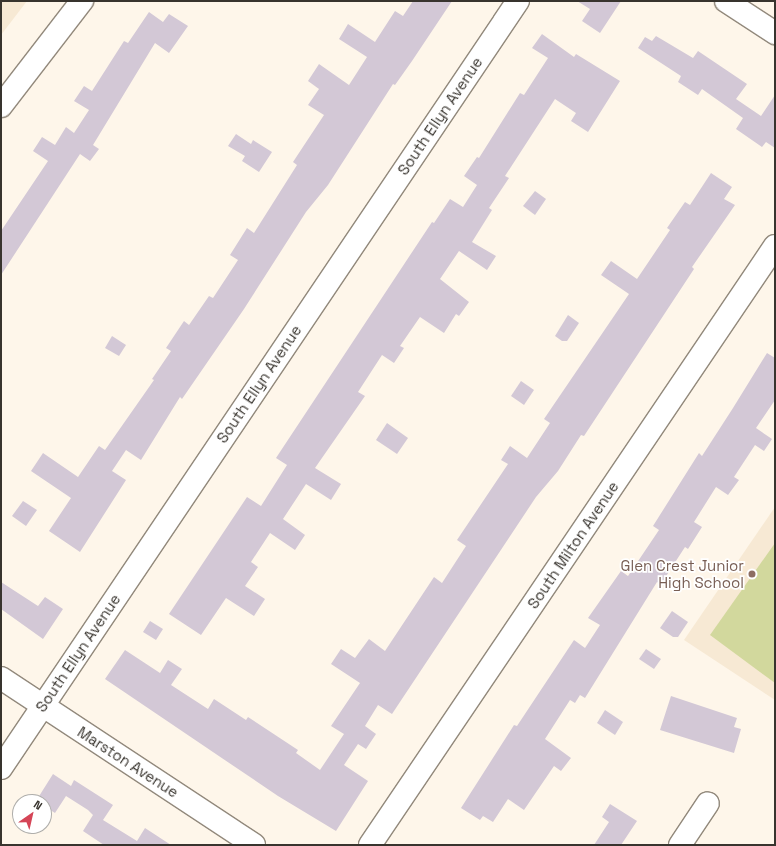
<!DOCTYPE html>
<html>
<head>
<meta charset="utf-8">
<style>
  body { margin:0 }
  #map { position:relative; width:776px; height:846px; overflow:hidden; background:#fef6ea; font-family:"Space Grotesk",sans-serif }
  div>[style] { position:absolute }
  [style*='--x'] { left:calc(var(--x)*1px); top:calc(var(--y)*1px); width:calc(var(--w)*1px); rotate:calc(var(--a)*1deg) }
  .built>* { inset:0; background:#f7e9d4 }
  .green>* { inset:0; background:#d2d89d }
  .building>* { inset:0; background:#d3c8d6 }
  .roads { filter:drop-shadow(1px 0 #92897c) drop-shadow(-1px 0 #92897c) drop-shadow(0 1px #92897c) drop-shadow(0 -1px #92897c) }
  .minor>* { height:22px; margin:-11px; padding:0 11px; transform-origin:11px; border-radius:11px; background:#fff }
  .dots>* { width:11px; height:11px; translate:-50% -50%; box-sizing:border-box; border:2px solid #fff; border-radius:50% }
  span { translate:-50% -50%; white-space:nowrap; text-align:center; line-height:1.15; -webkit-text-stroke:3.5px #fff; paint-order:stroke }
  .street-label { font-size:15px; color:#38342e }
  .education-label { font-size:15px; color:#785e54 }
  .right { translate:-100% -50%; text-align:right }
  .frame { position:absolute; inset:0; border:2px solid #38342e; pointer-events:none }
  .north { position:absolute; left:12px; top:794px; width:40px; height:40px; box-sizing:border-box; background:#fff; border:1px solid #afaeab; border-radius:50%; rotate:34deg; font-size:11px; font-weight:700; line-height:16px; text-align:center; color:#38342e }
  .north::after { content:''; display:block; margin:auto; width:14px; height:18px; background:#d54557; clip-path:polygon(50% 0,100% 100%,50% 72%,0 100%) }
</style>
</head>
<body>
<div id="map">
  <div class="built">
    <div style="clip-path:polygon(1px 1px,27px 1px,1px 35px)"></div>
    <div style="clip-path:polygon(775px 507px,775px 700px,684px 640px)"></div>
  </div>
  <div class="green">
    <div style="clip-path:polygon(775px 543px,775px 683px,710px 635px)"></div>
  </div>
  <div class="building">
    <div style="clip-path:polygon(413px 1px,452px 1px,412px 61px,395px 85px,393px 84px,328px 185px,306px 212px,244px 309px,182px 399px,180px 397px,141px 460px,126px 450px,112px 471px,126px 480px,80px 552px,49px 531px,71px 498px,31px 471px,43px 453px,78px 477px,99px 446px,105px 450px,154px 380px,152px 379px,171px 351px,166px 348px,184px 321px,189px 325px,209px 296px,213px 298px,238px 260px,230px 255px,247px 228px,254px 233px,297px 165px,293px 162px,324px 115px,308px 105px,319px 89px,308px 81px,319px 64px,349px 85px,367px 57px,339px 39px,348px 24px,375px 42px,395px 11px,403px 16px)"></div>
    <div style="clip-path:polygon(577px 1px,621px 1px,600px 33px,582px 21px,590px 9px)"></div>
    <div style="clip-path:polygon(149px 12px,163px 22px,169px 14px,188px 26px,169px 53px,155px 43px,93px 145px,99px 149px,90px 161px,80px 154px,1px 275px,1px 231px,48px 161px,33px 151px,42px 137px,55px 145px,66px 127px,74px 133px,89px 110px,74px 101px,84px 86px,92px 91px,124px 41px,128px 43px)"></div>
    <div style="clip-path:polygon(542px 34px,574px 57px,576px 54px,620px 81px,588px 132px,571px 121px,576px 113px,555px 99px,505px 176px,509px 178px,489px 208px,492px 210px,472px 242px,496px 256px,487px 270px,459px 251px,440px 279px,469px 302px,459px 316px,456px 314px,444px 333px,420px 317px,400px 346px,404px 348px,394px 363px,382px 355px,358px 392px,365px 396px,315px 468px,341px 484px,331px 500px,306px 484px,283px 519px,305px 535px,295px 550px,270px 533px,251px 562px,258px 567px,245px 586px,265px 599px,254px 616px,226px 598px,201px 635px,169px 614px,247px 497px,261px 506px,287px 465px,276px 458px,432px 222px,434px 223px,450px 199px,463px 207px,477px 185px,464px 176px,477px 157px,479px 158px,520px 93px,524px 95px,548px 58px,532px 48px)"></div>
    <div style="clip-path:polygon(656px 36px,693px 58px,698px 51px,747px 84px,736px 99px,761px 116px,775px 95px,775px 148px,766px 142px,762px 147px,736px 129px,743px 118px,702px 89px,698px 95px,678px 82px,681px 76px,638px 48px,645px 37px,652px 41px)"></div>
    <div style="clip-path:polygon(236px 134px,251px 144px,253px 140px,272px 152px,259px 172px,242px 161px,245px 156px,228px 146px)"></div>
    <div style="clip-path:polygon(711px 173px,732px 187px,724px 199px,735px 205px,692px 267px,694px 269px,584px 436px,581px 435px,558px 471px,536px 497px,392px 714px,378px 705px,365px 726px,376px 734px,366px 749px,358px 744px,344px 765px,368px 781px,336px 831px,278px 796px,105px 679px,125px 650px,160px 673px,168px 660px,182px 669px,171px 685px,208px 709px,214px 699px,246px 720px,248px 717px,298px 750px,296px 753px,320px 770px,344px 734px,331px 726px,360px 683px,331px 664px,341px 649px,355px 658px,369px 639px,385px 651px,434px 577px,442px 583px,466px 546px,457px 540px,508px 464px,501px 460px,510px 446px,527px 458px,550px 423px,544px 419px,629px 294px,601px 275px,611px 261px,637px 279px,670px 230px,667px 228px,685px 202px,690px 205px)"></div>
    <div style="clip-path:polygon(535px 191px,546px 199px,535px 215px,523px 206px)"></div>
    <div style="clip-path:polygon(568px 315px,579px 323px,567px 341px,562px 341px,555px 336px)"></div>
    <div style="clip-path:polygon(112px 336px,126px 345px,119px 356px,105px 348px)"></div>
    <div style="clip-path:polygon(767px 353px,775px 358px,775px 400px,756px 428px,772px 439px,764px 451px,755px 445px,734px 477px,739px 480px,728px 495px,716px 487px,694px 522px,702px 527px,688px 549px,685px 547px,661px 584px,657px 582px,585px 698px,580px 695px,575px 703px,570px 700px,545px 739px,571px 758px,561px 771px,554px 766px,524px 810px,508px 799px,493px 822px,483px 816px,480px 820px,461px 808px,514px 725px,517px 726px,574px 640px,585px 648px,600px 625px,588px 618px,621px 571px,628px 576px,659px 530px,653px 526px,699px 453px,702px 456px,733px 408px)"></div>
    <div style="clip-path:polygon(521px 381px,534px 390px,524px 405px,511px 396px)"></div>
    <div style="clip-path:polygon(387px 423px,408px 438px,397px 454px,376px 440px)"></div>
    <div style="clip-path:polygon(23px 501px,37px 510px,26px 526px,12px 516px)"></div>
    <div style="clip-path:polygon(1px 582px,38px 606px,45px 597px,63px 609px,43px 639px,1px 609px)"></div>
    <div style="clip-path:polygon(672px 611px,688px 622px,678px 637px,673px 637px,660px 628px)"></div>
    <div style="clip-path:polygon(150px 621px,163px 629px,156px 640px,143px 632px)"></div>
    <div style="clip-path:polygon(646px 649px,661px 659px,654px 669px,639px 659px)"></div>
    <div style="clip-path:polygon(671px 696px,737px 718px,734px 727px,741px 729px,734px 753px,660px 730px)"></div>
    <div style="clip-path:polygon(605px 710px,623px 722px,615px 735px,597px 723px)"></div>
    <div style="clip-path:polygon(53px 774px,71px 786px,74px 780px,113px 805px,103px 820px,137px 841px,145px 828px,171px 845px,104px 845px,83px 831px,93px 815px,88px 810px,66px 796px,55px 813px,44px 806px,44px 802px,36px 801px)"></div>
    <div style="clip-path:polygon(610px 804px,637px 821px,621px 845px,594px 845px,609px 822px,602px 817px)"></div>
  </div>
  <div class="roads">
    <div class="minor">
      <div style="--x:726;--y:1;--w:59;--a:33.1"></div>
      <div style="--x:1;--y:106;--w:133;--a:-52.4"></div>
      <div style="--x:1;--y:678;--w:303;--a:33.4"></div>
      <div style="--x:1;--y:768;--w:925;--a:-56.02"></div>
      <div style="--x:370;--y:845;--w:723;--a:-55.94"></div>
      <div style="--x:680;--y:845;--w:50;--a:-56.3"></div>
    </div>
  </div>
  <div class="dots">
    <div style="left:752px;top:574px;background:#8d6e63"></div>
  </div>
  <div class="street-label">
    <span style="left:440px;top:116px;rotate:-56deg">South Ellyn Avenue</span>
    <span style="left:259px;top:384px;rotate:-56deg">South Ellyn Avenue</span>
    <span style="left:573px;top:545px;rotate:-56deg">South Milton Avenue</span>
    <span style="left:78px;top:653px;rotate:-56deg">South Ellyn Avenue</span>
    <span style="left:128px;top:762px;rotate:33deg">Marston Avenue</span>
  </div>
  <div class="education-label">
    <span class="right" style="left:744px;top:574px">Glen Crest Junior<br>High School</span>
  </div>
  <div class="frame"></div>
  <div class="north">N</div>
</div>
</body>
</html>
